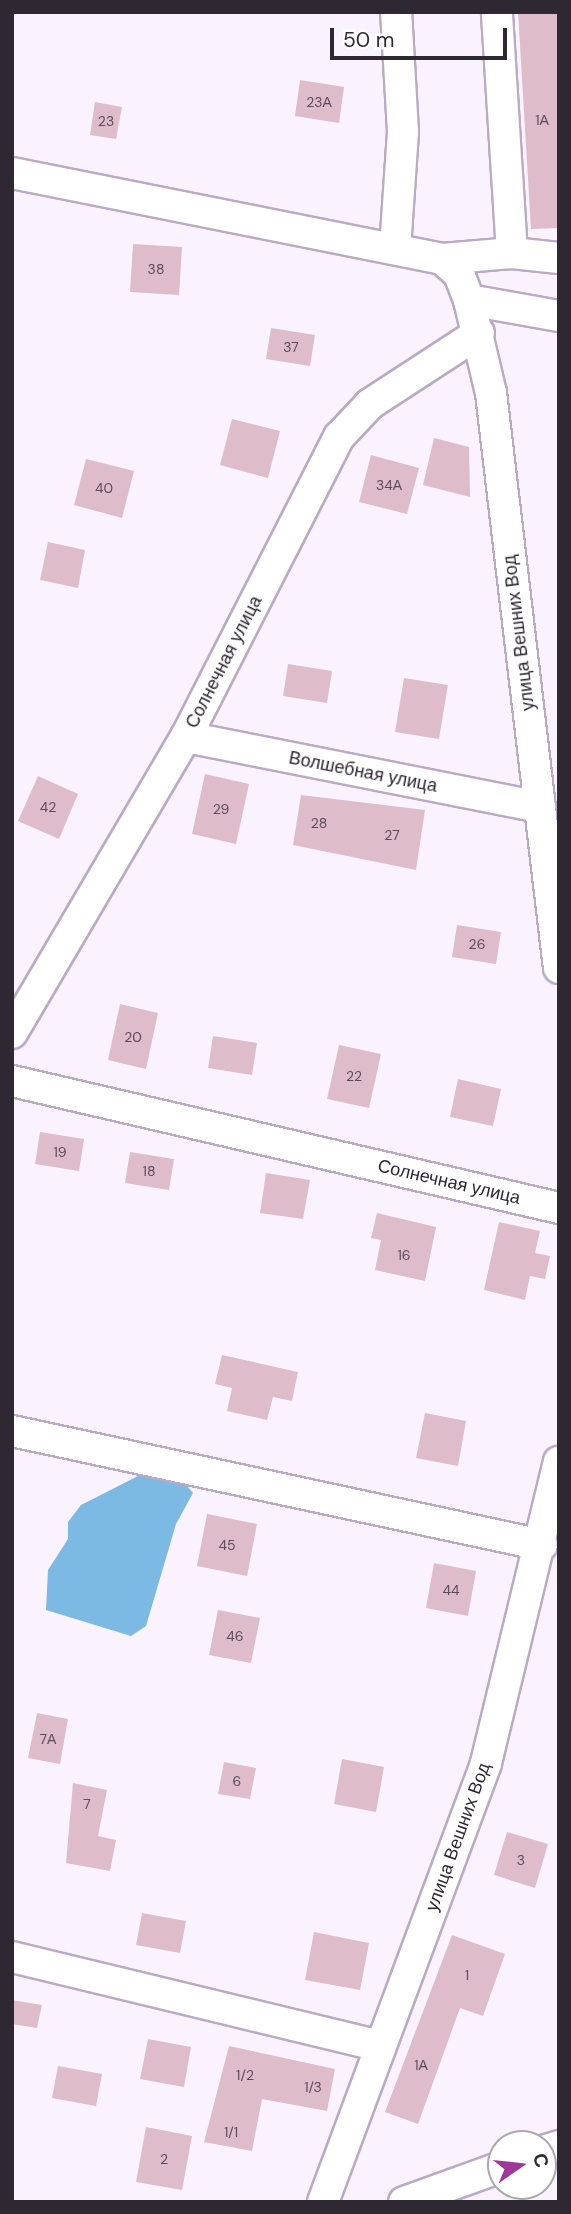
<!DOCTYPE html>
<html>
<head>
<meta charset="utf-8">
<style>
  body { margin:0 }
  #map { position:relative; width:571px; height:2214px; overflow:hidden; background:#faf3ff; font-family:"DM Sans",sans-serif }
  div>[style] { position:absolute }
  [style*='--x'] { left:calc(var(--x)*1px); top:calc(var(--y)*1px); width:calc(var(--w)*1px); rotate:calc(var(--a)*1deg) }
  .water>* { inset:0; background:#7cbae4 }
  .building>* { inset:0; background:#debcca }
  .roads { filter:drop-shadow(2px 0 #baaac6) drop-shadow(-2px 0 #baaac6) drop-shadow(0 2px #baaac6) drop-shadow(0 -2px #baaac6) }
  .minor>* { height:30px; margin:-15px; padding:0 15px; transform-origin:15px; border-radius:15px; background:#fff }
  span { translate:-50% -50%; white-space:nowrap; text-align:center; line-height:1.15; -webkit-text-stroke:5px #fff; paint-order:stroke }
  .number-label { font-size:14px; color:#5a4d59 }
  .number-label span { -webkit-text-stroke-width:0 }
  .street-label { font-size:18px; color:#2e2833 }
  .frame { position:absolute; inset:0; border:14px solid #2e2833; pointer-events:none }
  .north { position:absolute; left:487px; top:2130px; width:70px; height:70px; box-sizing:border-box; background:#fff; border:2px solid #aba9ad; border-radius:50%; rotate:76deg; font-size:19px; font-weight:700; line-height:28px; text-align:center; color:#2e2833 }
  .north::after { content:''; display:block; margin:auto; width:24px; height:32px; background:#a0389a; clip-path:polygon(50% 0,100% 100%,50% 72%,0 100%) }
  .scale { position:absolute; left:330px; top:28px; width:177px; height:32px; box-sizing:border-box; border:4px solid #2e2833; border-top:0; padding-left:9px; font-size:21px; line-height:24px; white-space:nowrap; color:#2e2833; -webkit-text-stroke:5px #fff; paint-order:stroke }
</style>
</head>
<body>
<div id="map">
  <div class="water">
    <div style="clip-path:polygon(146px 1472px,182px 1480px,193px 1493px,176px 1524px,146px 1626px,131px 1636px,46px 1610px,48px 1570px,68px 1539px,68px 1522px,81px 1505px)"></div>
  </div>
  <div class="building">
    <div style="clip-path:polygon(518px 12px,559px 12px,559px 228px,531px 229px)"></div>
    <div style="clip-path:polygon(300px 80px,344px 87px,339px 123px,295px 116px)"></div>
    <div style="clip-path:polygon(95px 102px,122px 107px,116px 139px,90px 135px)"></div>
    <div style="clip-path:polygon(133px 244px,182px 247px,179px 295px,130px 292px)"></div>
    <div style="clip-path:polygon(271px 328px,315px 335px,310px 366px,266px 359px)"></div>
    <div style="clip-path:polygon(232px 419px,280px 431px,268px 478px,220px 465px)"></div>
    <div style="clip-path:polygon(434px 438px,469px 447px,470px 497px,423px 485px)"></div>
    <div style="clip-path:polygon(371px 455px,419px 468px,407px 514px,359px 502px)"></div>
    <div style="clip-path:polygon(86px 459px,134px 471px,122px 518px,74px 505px)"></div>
    <div style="clip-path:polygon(48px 542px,85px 550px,78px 588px,40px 580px)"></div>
    <div style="clip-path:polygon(288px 664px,332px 671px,327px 703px,283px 696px)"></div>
    <div style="clip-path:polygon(404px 678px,448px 685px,439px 739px,395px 732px)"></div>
    <div style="clip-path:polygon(205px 774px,249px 784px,236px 844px,192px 834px)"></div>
    <div style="clip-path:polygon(38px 776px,78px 794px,59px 839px,18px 821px)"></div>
    <div style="clip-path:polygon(301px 795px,425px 810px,416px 870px,293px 845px)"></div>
    <div style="clip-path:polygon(457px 925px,501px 932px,496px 964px,452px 957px)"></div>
    <div style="clip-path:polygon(120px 1004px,158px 1013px,146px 1069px,108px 1060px)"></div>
    <div style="clip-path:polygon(213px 1036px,257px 1043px,252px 1075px,208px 1068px)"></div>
    <div style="clip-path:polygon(339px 1045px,381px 1054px,369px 1108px,327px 1099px)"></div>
    <div style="clip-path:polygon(458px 1079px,501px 1089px,493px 1126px,450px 1117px)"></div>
    <div style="clip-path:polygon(40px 1132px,84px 1139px,79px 1171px,35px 1164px)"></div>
    <div style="clip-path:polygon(130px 1152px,174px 1159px,169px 1190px,125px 1183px)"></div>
    <div style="clip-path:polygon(266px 1173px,310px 1180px,303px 1219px,260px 1213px)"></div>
    <div style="clip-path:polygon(377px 1213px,436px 1227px,425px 1281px,375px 1270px,381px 1240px,371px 1238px)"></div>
    <div style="clip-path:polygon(499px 1222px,540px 1231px,535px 1253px,550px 1256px,545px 1279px,530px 1276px,525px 1300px,484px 1290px)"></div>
    <div style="clip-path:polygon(222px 1355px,298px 1372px,292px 1401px,273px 1397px,267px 1420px,227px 1411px,232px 1388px,215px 1384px)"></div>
    <div style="clip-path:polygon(425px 1413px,466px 1421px,458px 1466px,416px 1458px)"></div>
    <div style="clip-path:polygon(207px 1514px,257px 1524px,247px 1576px,197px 1566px)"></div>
    <div style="clip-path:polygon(434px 1563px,476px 1571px,468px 1616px,426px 1608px)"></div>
    <div style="clip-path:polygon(218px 1610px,260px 1618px,251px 1663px,209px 1655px)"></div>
    <div style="clip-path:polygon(37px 1713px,68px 1719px,60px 1764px,28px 1758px)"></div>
    <div style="clip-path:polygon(342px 1759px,384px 1767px,376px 1812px,334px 1804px)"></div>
    <div style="clip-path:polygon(224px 1762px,256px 1768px,250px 1799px,218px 1794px)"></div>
    <div style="clip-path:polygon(73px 1783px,107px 1790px,98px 1836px,116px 1840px,110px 1871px,66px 1863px)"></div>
    <div style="clip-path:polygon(507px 1832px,548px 1844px,535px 1888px,494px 1875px)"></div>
    <div style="clip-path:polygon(142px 1913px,186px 1921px,180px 1953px,136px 1945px)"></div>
    <div style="clip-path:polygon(314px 1932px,369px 1943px,360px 1990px,305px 1980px)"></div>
    <div style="clip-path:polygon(452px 1935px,505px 1954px,483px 2016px,460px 2008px,418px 2124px,385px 2112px)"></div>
    <div style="clip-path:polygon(12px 2000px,42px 2005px,37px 2028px,12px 2024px)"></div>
    <div style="clip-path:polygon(148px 2039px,191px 2047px,184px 2087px,140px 2079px)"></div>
    <div style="clip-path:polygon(229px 2046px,335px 2069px,327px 2111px,262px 2099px,252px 2151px,204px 2142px)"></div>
    <div style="clip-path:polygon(58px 2066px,102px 2074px,96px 2106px,52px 2098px)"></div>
    <div style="clip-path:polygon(146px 2127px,192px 2136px,182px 2190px,136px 2182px)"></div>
  </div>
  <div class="roads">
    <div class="minor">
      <div style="--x:497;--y:15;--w:238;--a:86.4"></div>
      <div style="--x:12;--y:173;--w:439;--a:11.3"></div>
      <div style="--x:442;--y:259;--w:70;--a:-4.9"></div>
      <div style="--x:512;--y:253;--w:47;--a:6.1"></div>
      <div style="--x:395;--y:249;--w:117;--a:-86.1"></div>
      <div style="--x:403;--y:132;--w:120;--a:-93.3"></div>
      <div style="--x:442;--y:259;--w:23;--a:41"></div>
      <div style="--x:459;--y:274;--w:28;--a:69"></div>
      <div style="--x:469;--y:300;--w:91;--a:10.1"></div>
      <div style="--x:469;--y:300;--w:96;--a:76.7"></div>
      <div style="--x:491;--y:393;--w:579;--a:83.26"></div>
      <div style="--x:186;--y:737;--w:361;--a:11.2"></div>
      <div style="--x:12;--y:1033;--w:343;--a:-59.6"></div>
      <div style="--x:186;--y:737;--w:337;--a:-63"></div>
      <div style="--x:339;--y:437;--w:45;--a:-46.8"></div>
      <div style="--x:370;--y:404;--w:130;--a:-33.1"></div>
      <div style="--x:12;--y:1081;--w:562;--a:13.07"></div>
      <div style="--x:12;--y:1431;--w:542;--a:12.14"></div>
      <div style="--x:12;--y:1957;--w:379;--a:13.6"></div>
      <div style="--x:543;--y:2151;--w:17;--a:-17"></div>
      <div style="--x:323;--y:2202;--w:468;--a:-69.6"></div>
      <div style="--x:486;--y:1763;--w:310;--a:-76.4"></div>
      <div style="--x:404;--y:2202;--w:103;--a:-19.8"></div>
    </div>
  </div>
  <div class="number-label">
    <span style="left:319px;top:102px">23А</span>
    <span style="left:542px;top:120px">1А</span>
    <span style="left:106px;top:121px">23</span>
    <span style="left:156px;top:269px">38</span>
    <span style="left:291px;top:347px">37</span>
    <span style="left:389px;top:485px">34А</span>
    <span style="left:104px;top:488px">40</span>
    <span style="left:48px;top:807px">42</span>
    <span style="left:221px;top:809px">29</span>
    <span style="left:319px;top:823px">28</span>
    <span style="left:392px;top:835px">27</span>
    <span style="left:477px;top:944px">26</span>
    <span style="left:133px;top:1037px">20</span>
    <span style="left:354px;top:1076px">22</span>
    <span style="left:60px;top:1152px">19</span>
    <span style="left:149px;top:1171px">18</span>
    <span style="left:404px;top:1255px">16</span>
    <span style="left:227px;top:1545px">45</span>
    <span style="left:451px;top:1590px">44</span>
    <span style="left:235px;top:1636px">46</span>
    <span style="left:48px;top:1739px">7А</span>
    <span style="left:237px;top:1781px">6</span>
    <span style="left:87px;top:1804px">7</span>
    <span style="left:521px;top:1860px">3</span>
    <span style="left:467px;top:1975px">1</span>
    <span style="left:421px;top:2065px">1А</span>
    <span style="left:245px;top:2075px">1/2</span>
    <span style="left:313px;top:2087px">1/3</span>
    <span style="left:231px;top:2132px">1/1</span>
    <span style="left:164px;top:2159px">2</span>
  </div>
  <div class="street-label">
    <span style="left:519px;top:633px;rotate:-97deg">улица Вешних Вод</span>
    <span style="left:224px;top:662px;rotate:-63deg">Солнечная улица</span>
    <span style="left:363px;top:772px;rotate:11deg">Волшебная улица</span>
    <span style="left:449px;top:1182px;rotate:13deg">Солнечная улица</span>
    <span style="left:458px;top:1837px;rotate:-70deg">улица Вешних Вод</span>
  </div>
  <div class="frame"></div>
  <div class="north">С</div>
  <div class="scale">50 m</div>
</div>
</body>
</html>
